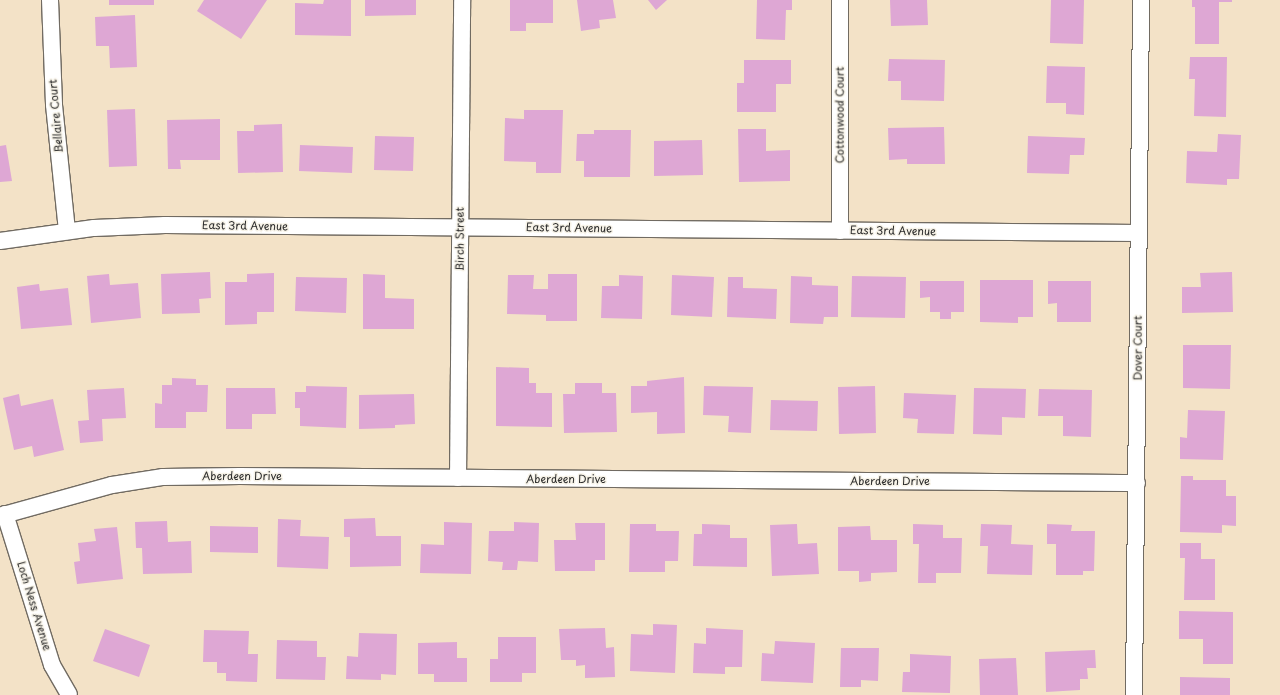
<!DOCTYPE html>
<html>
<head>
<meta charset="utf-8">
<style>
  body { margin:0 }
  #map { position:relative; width:1280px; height:695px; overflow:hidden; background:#f3e2c7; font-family:"Playpen Sans",sans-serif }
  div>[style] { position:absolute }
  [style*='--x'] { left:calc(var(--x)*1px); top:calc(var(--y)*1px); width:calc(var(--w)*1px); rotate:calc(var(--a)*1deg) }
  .building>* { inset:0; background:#dea7d4 }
  .roads { filter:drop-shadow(1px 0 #716b62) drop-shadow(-1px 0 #716b62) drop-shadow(0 1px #716b62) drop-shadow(0 -1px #716b62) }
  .street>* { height:16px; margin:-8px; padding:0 8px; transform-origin:8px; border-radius:8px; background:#fff }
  span { translate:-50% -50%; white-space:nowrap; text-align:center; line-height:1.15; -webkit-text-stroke:3px #f7f3e8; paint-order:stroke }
  .street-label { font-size:11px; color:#2b2b2b }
</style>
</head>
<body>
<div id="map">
  <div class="building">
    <div style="clip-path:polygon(109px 0,154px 0,154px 5px,109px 5px)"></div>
    <div style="clip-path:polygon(204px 0,267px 0,241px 39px,197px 11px)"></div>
    <div style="clip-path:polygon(324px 0,351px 0,351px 36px,295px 35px,295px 3px,323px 4px)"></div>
    <div style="clip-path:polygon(365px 0,416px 0,416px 15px,365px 16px)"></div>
    <div style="clip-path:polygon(510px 0,553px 0,553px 23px,526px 23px,526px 31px,510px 31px)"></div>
    <div style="clip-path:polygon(577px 0,613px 0,616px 18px,599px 20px,600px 28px,581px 31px)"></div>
    <div style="clip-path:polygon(648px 0,667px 0,656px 10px)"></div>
    <div style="clip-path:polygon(757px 0,792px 0,792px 10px,786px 10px,785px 40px,756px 39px)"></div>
    <div style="clip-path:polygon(890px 0,927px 0,928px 25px,891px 26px)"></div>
    <div style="clip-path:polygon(1051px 0,1084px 0,1083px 44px,1050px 43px)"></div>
    <div style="clip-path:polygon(1192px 0,1232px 0,1232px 2px,1219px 2px,1219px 44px,1195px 44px,1195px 7px,1192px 7px)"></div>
    <div style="clip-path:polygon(135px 15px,137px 67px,110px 68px,109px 46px,96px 46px,95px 17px)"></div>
    <div style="clip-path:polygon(1190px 57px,1227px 57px,1226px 117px,1194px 116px,1195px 79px,1189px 79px)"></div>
    <div style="clip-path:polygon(889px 59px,945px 60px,944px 101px,901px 100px,901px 81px,888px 81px)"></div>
    <div style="clip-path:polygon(744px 60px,791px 60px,791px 84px,776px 84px,776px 112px,737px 112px,737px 83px,744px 83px)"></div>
    <div style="clip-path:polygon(1047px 66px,1085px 67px,1084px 115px,1066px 114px,1066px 103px,1046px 103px)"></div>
    <div style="clip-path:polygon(135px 109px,137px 166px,109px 167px,107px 110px)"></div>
    <div style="clip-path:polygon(524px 110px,563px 110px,561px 173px,536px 173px,536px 162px,504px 161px,505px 118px,524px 119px)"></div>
    <div style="clip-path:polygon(220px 119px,220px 160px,180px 160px,181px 169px,168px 169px,167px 120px)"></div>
    <div style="clip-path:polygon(282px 124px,283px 172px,238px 173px,237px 131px,254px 131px,254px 125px)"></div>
    <div style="clip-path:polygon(944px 127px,945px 164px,907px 164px,907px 159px,889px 160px,888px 128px)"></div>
    <div style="clip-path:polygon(738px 129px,766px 129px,766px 151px,790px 150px,790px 181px,739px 182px)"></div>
    <div style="clip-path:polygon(594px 130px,631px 130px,630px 177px,584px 177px,584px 161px,576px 161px,577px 134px,594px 134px)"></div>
    <div style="clip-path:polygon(1218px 134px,1241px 135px,1239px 179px,1227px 179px,1227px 185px,1186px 183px,1187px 151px,1217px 152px)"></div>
    <div style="clip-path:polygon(375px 136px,414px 137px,413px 171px,374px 170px)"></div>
    <div style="clip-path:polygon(1028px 136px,1085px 138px,1084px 155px,1070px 155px,1069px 174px,1027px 173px)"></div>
    <div style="clip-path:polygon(702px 140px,703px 175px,654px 176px,654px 141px)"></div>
    <div style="clip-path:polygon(6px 145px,12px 181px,0 182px,0 146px)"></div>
    <div style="clip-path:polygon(300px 145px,353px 147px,352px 173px,299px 171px)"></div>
    <div style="clip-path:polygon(210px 272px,211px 298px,199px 299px,200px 313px,162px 314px,161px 274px)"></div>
    <div style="clip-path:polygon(1232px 272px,1233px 312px,1182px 313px,1182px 287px,1201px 287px,1200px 273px)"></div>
    <div style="clip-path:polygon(274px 273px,274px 312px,257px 312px,257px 324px,225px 325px,225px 282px,247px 282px,247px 274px)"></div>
    <div style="clip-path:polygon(109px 274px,110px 285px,138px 283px,141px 318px,91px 323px,87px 276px)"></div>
    <div style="clip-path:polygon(363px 274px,385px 275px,385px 298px,414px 299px,414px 329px,363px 329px)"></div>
    <div style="clip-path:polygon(548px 274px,577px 274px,577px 321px,546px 321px,546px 315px,507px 314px,508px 275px,534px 275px,533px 289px,548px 289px)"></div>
    <div style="clip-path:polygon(619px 275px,643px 276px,642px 319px,601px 318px,602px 286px,619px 286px)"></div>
    <div style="clip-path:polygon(672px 275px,714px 277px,712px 317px,671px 315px)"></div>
    <div style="clip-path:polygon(791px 276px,812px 277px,812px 285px,838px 286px,838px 317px,824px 317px,823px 324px,790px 323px)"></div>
    <div style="clip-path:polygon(852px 276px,906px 277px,905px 318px,851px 317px)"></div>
    <div style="clip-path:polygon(296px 277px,347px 278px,346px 313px,295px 311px)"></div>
    <div style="clip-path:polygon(728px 277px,743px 277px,743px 288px,777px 289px,776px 319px,727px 317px)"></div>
    <div style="clip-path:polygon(980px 280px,1033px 280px,1033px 317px,1018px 317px,1018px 323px,980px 322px)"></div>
    <div style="clip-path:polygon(920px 281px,964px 281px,964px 312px,951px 312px,951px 319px,940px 319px,940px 312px,930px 312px,930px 297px,920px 298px)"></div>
    <div style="clip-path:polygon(1048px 281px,1091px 281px,1091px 322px,1057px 322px,1057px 303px,1048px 304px)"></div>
    <div style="clip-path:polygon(39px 284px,40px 291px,68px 288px,72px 325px,21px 329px,17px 287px)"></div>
    <div style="clip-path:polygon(1183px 345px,1231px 345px,1230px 389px,1183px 388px)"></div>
    <div style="clip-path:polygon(496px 367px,529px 368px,529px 383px,536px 383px,536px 393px,552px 393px,552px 427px,496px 426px)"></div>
    <div style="clip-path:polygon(684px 377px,685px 433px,657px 434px,657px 412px,631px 413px,631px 386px,647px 386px,647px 381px)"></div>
    <div style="clip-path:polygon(172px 378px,196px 379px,196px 385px,208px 385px,207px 412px,186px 412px,186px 428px,155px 428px,155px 403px,162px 404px,162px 385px,172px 385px)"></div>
    <div style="clip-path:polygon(575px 383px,602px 383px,602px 393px,616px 393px,617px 432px,564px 433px,563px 394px,575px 394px)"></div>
    <div style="clip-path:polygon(306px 386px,347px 387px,346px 428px,300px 426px,300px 408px,295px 408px,295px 392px,306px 392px)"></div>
    <div style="clip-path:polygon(704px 386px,753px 387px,751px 433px,728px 432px,729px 416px,703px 415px)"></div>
    <div style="clip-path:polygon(875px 386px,876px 433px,839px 434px,838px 387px)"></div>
    <div style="clip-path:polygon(124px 388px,126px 418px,102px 419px,103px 441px,80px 443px,78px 421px,89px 420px,87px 390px)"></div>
    <div style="clip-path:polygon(226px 388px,275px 388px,276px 414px,252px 414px,252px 429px,226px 429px)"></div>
    <div style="clip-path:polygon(974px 388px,1026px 389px,1025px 418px,1002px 417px,1002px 435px,973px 434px)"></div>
    <div style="clip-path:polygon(1039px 389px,1092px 390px,1091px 437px,1063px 436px,1063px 416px,1038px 416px)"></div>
    <div style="clip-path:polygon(904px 393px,956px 395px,954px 434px,917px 433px,918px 419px,903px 418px)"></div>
    <div style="clip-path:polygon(19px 394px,21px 406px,53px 399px,64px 450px,34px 457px,32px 446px,14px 450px,3px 398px)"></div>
    <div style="clip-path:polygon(414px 394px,415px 424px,395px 425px,395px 428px,359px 429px,359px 395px)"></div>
    <div style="clip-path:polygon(771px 400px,818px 401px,817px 431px,770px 430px)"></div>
    <div style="clip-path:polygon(1188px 410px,1225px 411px,1223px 460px,1180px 459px,1180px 437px,1187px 438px)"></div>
    <div style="clip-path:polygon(1181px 476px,1193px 476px,1193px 480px,1226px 480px,1226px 496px,1236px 496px,1236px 526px,1222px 525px,1222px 533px,1180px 532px)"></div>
    <div style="clip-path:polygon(375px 518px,376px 536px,401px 536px,401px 566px,350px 567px,350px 537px,344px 537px,344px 519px)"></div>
    <div style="clip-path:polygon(278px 519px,301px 520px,300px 536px,329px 537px,328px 569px,277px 567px)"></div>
    <div style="clip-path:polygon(167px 521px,168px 542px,191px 541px,192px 573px,143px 574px,142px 548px,136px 548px,135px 522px)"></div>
    <div style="clip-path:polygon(444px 522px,472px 523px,471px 574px,420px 573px,421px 544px,444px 545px)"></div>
    <div style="clip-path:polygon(514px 522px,539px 523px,538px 562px,518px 561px,517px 570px,502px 570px,503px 562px,488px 561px,489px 531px,514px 531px)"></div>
    <div style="clip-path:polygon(575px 523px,605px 523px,605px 560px,595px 560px,595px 571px,555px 571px,554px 540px,576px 540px)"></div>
    <div style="clip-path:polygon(630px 524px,656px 524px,656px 531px,679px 531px,678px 561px,665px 561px,665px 572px,629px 572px)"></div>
    <div style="clip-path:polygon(702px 524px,730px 525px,730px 538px,747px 538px,747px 567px,693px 566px,694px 534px,702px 534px)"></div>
    <div style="clip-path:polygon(797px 524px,798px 544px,817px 543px,819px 574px,772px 576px,770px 525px)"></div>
    <div style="clip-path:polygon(913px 524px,943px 525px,943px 538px,962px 538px,961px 573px,936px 573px,936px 583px,918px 583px,919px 544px,913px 544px)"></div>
    <div style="clip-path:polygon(981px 524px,1012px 525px,1011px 544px,1033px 545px,1032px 575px,987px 574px,988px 546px,980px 546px)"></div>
    <div style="clip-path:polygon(1047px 524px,1072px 525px,1071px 531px,1095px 531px,1094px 571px,1083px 571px,1083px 575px,1056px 575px,1056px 544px,1047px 544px)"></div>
    <div style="clip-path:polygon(210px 526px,258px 527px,258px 553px,210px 552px)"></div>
    <div style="clip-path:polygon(870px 526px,871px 540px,897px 540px,897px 572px,871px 573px,871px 581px,859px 582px,859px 571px,838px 571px,838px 527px)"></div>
    <div style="clip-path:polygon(117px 527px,123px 579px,77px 584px,74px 562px,80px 561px,78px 543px,96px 541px,94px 529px)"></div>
    <div style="clip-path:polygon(1180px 543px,1201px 543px,1201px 559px,1215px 559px,1215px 600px,1184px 600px,1185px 558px,1180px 558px)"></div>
    <div style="clip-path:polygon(1179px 611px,1233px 612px,1233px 664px,1203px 664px,1203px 639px,1179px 639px)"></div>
    <div style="clip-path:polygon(653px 624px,677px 625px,675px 673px,630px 671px,631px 634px,653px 635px)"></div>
    <div style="clip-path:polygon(605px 628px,606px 648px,614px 647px,615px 677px,585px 678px,585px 665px,576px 666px,576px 660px,561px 660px,559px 629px)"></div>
    <div style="clip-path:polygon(706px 628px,743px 630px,742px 667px,725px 667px,725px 674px,693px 673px,694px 643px,706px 644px)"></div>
    <div style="clip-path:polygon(105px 629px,150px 645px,139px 677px,93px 661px)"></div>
    <div style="clip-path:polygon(204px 630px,249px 631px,248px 654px,258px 654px,257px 682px,226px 681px,226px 673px,217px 673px,217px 662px,203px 662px)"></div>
    <div style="clip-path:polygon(359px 633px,397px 634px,396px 675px,381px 674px,381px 680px,346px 679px,347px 656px,358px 657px)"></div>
    <div style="clip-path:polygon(498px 637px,536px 637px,536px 673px,522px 673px,522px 682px,490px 682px,490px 659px,498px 659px)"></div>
    <div style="clip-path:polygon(277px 640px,317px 641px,317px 657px,326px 657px,325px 680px,276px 679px)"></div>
    <div style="clip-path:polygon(775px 641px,815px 643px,813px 683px,761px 681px,762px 653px,774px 654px)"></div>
    <div style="clip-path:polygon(457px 642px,457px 658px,467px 658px,467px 682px,434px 682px,434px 674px,418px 674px,418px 643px)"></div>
    <div style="clip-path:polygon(841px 648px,879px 648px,878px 681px,861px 680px,861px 687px,840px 687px)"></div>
    <div style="clip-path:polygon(1095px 650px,1096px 668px,1087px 668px,1088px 679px,1080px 679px,1080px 690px,1046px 692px,1045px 652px)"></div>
    <div style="clip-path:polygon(910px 654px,951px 656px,950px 693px,902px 692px,903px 672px,910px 672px)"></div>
    <div style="clip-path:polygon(1016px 658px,1018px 695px,980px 695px,979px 659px)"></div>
    <div style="clip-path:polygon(1180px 677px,1230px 678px,1230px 695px,1180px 695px)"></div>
  </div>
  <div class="roads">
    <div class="street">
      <div style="--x:50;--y:0;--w:105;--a:87.8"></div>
      <div style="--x:54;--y:105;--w:127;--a:84.1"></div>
      <div style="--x:840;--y:0;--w:231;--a:90"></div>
      <div style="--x:0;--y:241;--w:95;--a:-7.9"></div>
      <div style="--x:94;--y:228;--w:71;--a:-2.4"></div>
      <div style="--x:165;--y:225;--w:974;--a:0.47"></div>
      <div style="--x:458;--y:478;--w:478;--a:-89.5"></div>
      <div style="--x:5;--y:514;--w:158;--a:72.7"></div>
      <div style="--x:52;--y:665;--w:34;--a:60"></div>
      <div style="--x:0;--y:516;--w:116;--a:-15.5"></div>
      <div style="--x:112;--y:485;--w:52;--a:-8.9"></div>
      <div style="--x:163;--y:477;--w:77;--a:-0.7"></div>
      <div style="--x:240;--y:476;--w:897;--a:0.45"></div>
      <div style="--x:1134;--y:695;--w:695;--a:-89.42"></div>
    </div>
  </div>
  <div class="street-label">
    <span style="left:840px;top:115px;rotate:-90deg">Cottonwood Court</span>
    <span style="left:56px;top:116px;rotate:-95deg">Bellaire Court</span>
    <span style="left:245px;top:226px;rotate:1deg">East 3rd Avenue</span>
    <span style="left:569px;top:228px;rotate:1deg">East 3rd Avenue</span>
    <span style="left:893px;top:231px;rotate:1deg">East 3rd Avenue</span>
    <span style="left:460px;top:239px;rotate:-90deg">Birch Street</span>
    <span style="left:1138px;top:348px;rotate:-90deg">Dover Court</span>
    <span style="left:242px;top:476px">Aberdeen Drive</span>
    <span style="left:566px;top:479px">Aberdeen Drive</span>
    <span style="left:890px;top:481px">Aberdeen Drive</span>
    <span style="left:34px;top:606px;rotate:73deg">Loch Ness Avenue</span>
  </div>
</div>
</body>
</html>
